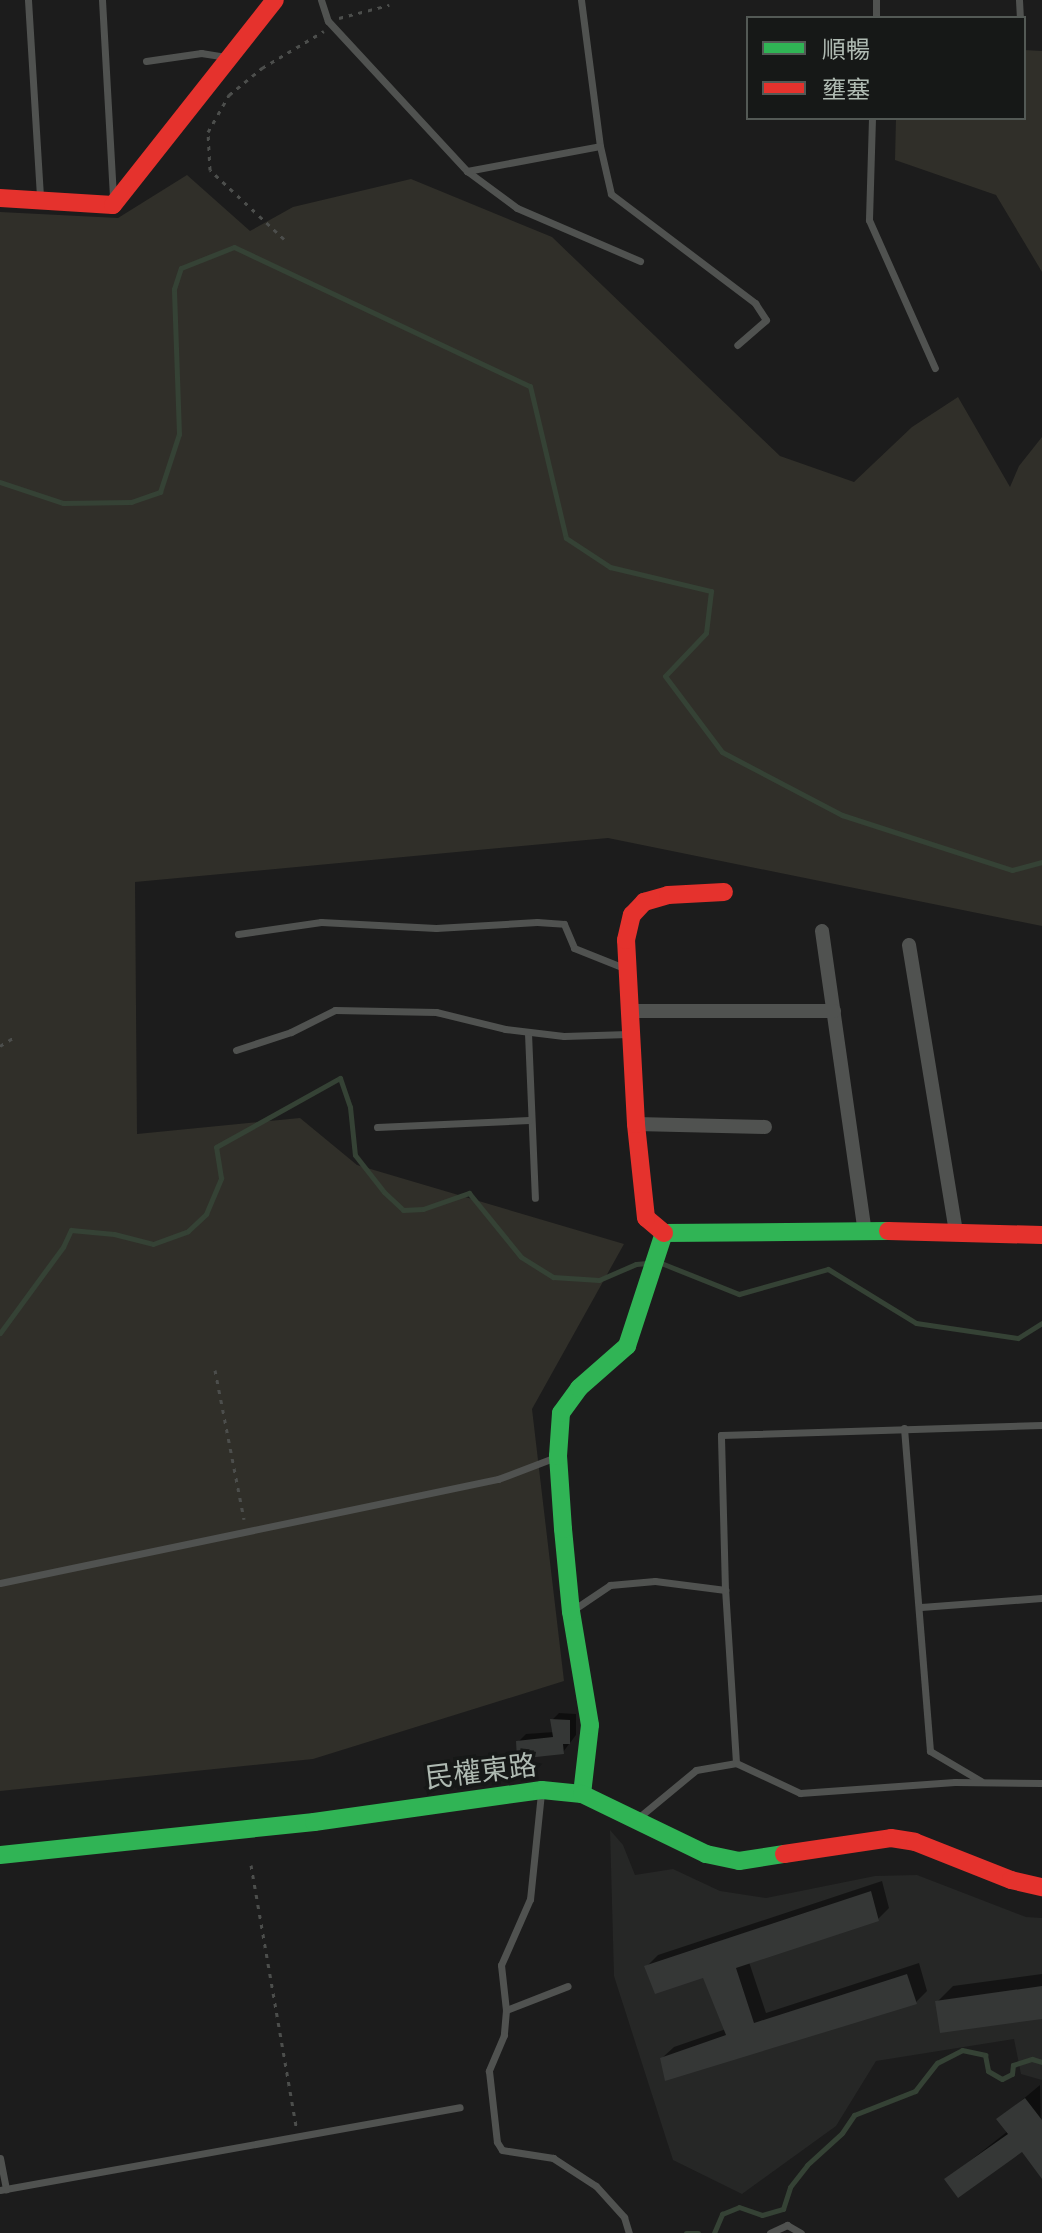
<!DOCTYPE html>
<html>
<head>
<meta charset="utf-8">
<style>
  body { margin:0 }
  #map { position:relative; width:1042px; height:2233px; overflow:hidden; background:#1c1c1c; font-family:Jost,"Noto Sans TC",sans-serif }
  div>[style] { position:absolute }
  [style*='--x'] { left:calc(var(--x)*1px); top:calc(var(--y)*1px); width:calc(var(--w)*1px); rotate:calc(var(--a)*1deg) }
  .built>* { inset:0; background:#262726 }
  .green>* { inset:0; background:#302f29 }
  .shadow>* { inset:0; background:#0007 }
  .stream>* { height:5px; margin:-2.5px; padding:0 2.5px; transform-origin:2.5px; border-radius:2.5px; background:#354235 }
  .building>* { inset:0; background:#353736 }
  .path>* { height:3px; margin-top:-1.5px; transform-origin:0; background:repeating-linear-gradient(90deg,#4c4e4c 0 4px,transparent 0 10px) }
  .lane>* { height:7px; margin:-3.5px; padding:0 3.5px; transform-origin:3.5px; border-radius:3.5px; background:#505250 }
  .street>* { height:14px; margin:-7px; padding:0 7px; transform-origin:7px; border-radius:7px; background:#505250 }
  .fast>* { height:18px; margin:-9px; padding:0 9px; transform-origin:9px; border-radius:9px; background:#30b455 }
  .jam>* { height:18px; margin:-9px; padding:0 9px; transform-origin:9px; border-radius:9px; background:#e5322d }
  span { translate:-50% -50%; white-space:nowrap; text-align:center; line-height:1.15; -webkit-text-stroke:7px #161817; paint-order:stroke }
  .street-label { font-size:28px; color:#afbab2 }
  .legend { position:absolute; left:746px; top:16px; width:280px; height:104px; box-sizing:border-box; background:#161817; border:2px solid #535955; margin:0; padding:10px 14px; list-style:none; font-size:24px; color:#afbab2 }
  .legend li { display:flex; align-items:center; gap:16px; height:40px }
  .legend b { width:40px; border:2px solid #535955 }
</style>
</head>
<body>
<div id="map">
  <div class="built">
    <div style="clip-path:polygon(610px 1830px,623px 1845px,635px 1875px,673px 1869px,720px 1891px,766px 1898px,875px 1876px,917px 1875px,1026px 1917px,1042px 1918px,1042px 2080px,1021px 2074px,1014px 2039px,876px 2061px,836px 2126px,742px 2194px,673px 2160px,614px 1976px)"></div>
  </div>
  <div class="green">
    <div style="clip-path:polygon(1024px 50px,1042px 51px,1042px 272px,996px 195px,895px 160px,896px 118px,1024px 118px)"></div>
    <div style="clip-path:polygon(187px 175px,250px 231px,293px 207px,411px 179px,552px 237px,780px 456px,854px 482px,912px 427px,958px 397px,1010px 487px,1019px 466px,1042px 437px,1042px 926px,608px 838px,135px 882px,137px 1134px,300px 1118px,357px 1165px,624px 1244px,532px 1409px,564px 1681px,313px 1759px,0 1791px,0 212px,118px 218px)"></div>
  </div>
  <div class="shadow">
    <div style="clip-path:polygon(559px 1713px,576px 1714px,576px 1735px,563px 1752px,518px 1742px,526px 1734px,554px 1732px,552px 1720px)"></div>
    <div style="clip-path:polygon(882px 1881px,889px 1908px,878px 1919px,749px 1962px,766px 2013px,919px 1963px,927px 1991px,916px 2002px,662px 2058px,674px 2047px,726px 2029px,704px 1975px,647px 1966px,658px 1955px)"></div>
    <div style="clip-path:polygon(1042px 1974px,1042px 2017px,937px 2002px,953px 1986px)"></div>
    <div style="clip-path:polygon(1040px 2085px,1042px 2176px,1022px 2149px,947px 2179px,1008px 2131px,999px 2119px)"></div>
  </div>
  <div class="stream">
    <div style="--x:0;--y:482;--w:66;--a:18.4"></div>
    <div style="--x:63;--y:503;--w:68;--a:-0.8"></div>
    <div style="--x:131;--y:502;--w:31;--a:-19"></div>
    <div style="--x:160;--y:492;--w:61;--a:-71.9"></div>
    <div style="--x:179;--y:434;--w:145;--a:-92"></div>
    <div style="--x:174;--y:289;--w:22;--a:-72"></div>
    <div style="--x:181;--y:268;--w:57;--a:-21.6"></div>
    <div style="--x:234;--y:247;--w:327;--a:25.2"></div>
    <div style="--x:530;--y:386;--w:156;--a:76.7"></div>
    <div style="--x:566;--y:538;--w:53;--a:33.4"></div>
    <div style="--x:610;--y:567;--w:104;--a:13.4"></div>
    <div style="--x:711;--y:591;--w:42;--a:96.8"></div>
    <div style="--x:706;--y:633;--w:59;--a:133.6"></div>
    <div style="--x:665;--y:676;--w:95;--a:53.1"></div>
    <div style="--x:722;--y:752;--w:136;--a:27.7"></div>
    <div style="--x:842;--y:815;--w:179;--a:17.9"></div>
    <div style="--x:1012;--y:870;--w:31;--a:-15"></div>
    <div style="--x:661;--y:1263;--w:84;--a:21.7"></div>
    <div style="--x:739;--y:1294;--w:92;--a:-15.7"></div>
    <div style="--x:828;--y:1269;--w:103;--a:31.5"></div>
    <div style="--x:916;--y:1323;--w:103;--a:8.4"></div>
    <div style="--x:1018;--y:1338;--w:28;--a:-32"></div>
    <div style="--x:0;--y:1333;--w:107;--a:-53.8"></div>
    <div style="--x:63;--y:1247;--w:19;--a:-65"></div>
    <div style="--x:71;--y:1230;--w:43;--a:5.3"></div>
    <div style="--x:114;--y:1234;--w:40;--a:14.4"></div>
    <div style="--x:153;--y:1244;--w:37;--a:-20"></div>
    <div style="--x:188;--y:1231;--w:25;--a:-43"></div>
    <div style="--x:206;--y:1214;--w:39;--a:-67"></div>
    <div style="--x:221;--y:1178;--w:31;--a:-99"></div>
    <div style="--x:216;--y:1147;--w:142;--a:-29.1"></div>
    <div style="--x:340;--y:1078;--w:31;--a:71"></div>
    <div style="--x:350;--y:1107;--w:48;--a:84.1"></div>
    <div style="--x:355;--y:1155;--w:47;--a:51.9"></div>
    <div style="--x:384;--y:1192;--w:26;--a:43"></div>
    <div style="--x:403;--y:1210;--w:20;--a:-3"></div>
    <div style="--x:423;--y:1209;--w:49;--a:-19.2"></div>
    <div style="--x:469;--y:1193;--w:82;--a:50.9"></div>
    <div style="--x:521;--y:1257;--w:38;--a:32"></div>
    <div style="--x:553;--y:1277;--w:46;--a:3.7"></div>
    <div style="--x:599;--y:1280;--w:40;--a:-23.4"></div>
    <div style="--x:636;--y:1264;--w:11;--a:-5"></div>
    <div style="--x:686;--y:2233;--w:12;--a:0"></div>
    <div style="--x:714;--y:2233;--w:21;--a:-67"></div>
    <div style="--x:722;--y:2214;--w:18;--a:-22"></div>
    <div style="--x:739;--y:2207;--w:24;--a:19"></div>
    <div style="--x:762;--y:2215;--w:22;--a:-16"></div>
    <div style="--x:783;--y:2209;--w:23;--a:-72"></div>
    <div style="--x:790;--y:2187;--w:28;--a:-52"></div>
    <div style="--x:807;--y:2165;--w:47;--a:-42.4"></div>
    <div style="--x:842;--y:2133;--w:22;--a:-56"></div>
    <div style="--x:854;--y:2115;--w:66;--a:-21.5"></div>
    <div style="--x:915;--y:2091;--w:36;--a:-52"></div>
    <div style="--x:937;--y:2063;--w:28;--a:-27"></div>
    <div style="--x:962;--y:2050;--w:24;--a:12"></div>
    <div style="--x:985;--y:2055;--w:16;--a:79"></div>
    <div style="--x:988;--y:2071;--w:16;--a:30"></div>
    <div style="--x:1002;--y:2079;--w:11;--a:-27"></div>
    <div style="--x:1012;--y:2074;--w:9;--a:-84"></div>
    <div style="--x:1013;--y:2065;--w:20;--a:-18"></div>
    <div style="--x:1032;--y:2059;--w:10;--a:17"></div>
  </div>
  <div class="building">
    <div style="clip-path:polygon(550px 1719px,570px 1720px,570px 1744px,563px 1744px,564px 1754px,517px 1759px,516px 1741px,553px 1737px)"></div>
    <div style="clip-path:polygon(871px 1891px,879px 1921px,736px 1968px,754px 2023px,907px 1974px,917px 2004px,665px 2081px,660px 2058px,726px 2035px,703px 1978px,655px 1994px,644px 1966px)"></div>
    <div style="clip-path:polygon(1042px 1986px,1042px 2019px,940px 2033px,935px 2001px)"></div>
    <div style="clip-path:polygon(1025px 2098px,1042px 2120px,1042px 2179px,1022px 2152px,958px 2198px,944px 2179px,1008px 2134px,996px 2119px)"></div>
  </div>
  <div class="path">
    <div style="--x:339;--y:18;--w:52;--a:-14.6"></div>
    <div style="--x:284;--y:239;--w:101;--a:-137"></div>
    <div style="--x:210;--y:170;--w:38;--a:-93"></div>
    <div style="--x:208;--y:132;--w:43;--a:-60.4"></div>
    <div style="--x:229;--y:95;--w:43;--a:-39.3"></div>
    <div style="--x:262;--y:68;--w:72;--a:-30.8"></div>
    <div style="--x:0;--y:1046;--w:19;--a:-32"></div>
    <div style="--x:215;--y:1370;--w:152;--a:79"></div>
    <div style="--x:251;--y:1865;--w:265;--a:80.2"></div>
  </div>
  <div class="lane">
    <div style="--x:28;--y:0;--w:197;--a:86.5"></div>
    <div style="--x:102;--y:0;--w:198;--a:86.8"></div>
    <div style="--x:321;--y:0;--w:22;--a:72"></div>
    <div style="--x:328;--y:21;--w:205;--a:47.2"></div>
    <div style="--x:467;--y:171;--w:62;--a:36.5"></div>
    <div style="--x:517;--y:208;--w:134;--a:23.3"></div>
    <div style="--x:581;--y:0;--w:147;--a:82.6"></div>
    <div style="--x:600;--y:146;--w:49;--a:77.1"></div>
    <div style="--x:611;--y:194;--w:181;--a:37.1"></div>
    <div style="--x:755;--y:303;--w:20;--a:57"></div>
    <div style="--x:766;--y:320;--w:38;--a:139"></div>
    <div style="--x:1019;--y:0;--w:18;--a:87"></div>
    <div style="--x:876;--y:18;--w:18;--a:-90"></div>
    <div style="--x:146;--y:61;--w:56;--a:-8.3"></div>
    <div style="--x:201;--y:53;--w:25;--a:9"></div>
    <div style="--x:872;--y:118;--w:102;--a:91.7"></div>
    <div style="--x:869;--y:220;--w:162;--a:66"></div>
    <div style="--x:467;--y:171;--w:135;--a:-10.6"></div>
    <div style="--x:238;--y:934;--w:84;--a:-8.2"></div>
    <div style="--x:321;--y:922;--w:115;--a:3"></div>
    <div style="--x:436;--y:928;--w:101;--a:-3.4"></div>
    <div style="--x:537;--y:922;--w:27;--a:4"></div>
    <div style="--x:564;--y:924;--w:26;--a:67"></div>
    <div style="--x:574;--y:948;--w:54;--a:21.8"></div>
    <div style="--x:528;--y:1033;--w:165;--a:87.6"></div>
    <div style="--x:236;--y:1050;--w:58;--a:-18.1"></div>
    <div style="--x:291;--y:1032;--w:49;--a:-26.6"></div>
    <div style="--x:335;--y:1010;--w:101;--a:1.1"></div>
    <div style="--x:436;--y:1012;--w:71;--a:13.8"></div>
    <div style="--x:505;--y:1029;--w:59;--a:6.8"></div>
    <div style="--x:564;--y:1036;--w:64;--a:-1.8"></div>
    <div style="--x:377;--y:1127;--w:152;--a:-2.6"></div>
    <div style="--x:904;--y:1428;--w:324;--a:85.4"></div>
    <div style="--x:930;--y:1751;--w:59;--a:30.5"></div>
    <div style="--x:0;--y:1583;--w:509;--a:-11.8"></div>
    <div style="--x:498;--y:1479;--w:62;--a:-20.8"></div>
    <div style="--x:921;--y:1607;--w:121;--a:-4.3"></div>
    <div style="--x:573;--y:1610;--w:45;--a:-34"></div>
    <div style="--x:610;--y:1585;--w:45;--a:-5.1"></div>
    <div style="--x:655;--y:1581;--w:71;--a:7.3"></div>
    <div style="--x:736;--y:1763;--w:173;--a:-93.6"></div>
    <div style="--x:725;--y:1590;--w:155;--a:-91.5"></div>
    <div style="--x:721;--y:1435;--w:321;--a:-1.8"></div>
    <div style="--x:541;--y:1793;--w:107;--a:95.9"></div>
    <div style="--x:530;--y:1899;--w:72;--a:113.7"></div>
    <div style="--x:501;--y:1965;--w:45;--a:83.7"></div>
    <div style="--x:506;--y:2010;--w:25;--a:95"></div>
    <div style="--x:504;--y:2035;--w:39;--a:113"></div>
    <div style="--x:489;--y:2071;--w:71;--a:83.6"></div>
    <div style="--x:497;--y:2142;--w:9;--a:58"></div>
    <div style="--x:502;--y:2150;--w:52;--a:8.9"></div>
    <div style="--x:553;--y:2158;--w:51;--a:33.1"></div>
    <div style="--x:596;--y:2186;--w:42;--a:47.9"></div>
    <div style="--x:624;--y:2217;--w:17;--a:73"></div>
    <div style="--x:638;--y:1818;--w:75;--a:-39.6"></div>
    <div style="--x:696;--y:1770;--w:41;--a:-9.9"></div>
    <div style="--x:736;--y:1763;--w:71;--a:25.1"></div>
    <div style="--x:800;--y:1793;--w:155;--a:-4.1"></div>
    <div style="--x:955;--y:1782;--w:87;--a:0.7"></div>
    <div style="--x:506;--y:2010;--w:66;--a:-21.2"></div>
    <div style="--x:0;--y:2158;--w:32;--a:79"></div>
    <div style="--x:0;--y:2190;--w:467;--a:-10.2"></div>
    <div style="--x:770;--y:2233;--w:19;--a:-25"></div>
    <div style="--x:787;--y:2225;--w:16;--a:30"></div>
  </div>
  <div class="street">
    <div style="--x:822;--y:931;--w:304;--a:81.9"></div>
    <div style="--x:909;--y:945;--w:290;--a:80.7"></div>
    <div style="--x:628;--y:1011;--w:206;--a:0"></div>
    <div style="--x:636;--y:1124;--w:129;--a:1.3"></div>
  </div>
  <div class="fast">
    <div style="--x:582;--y:1794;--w:69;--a:-83.4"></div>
    <div style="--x:590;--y:1725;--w:115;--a:-99.5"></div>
    <div style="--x:571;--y:1612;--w:83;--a:-95.5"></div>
    <div style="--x:563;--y:1529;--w:73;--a:-93.9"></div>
    <div style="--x:558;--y:1456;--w:43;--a:-86"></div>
    <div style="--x:561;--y:1413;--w:31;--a:-54"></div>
    <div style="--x:579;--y:1388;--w:64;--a:-41.2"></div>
    <div style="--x:627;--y:1346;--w:119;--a:-71.9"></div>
    <div style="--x:664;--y:1233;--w:224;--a:-0.5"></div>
    <div style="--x:0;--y:1855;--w:316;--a:-6"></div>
    <div style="--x:314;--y:1822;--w:230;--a:-8"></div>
    <div style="--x:542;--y:1790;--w:40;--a:5.7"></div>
    <div style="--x:582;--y:1794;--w:138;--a:25.8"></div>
    <div style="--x:706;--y:1854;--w:34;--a:12"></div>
    <div style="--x:739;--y:1861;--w:46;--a:-8.8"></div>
  </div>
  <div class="jam">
    <div style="--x:0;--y:198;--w:113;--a:3.5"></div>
    <div style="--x:113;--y:205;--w:261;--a:-51.7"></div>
    <div style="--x:888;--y:1231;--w:154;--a:1.5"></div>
    <div style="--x:664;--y:1233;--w:23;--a:-140"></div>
    <div style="--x:646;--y:1218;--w:95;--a:-96.1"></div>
    <div style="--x:636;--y:1124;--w:184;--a:-93.1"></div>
    <div style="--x:626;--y:940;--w:26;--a:-77"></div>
    <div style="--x:632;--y:915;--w:18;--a:-47"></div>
    <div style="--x:644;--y:902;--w:25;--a:-16"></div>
    <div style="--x:668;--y:895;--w:56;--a:-3.1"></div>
    <div style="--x:784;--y:1854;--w:108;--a:-8.5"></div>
    <div style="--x:891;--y:1838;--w:24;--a:9"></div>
    <div style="--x:915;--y:1842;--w:103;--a:21.6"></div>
    <div style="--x:1011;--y:1880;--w:32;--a:13"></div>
  </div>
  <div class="street-label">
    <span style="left:481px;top:1772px;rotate:-7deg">民權東路</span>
  </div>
  <ul class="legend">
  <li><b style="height:10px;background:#30b455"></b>順暢</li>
  <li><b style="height:10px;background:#e5322d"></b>壅塞</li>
  </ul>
</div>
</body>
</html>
